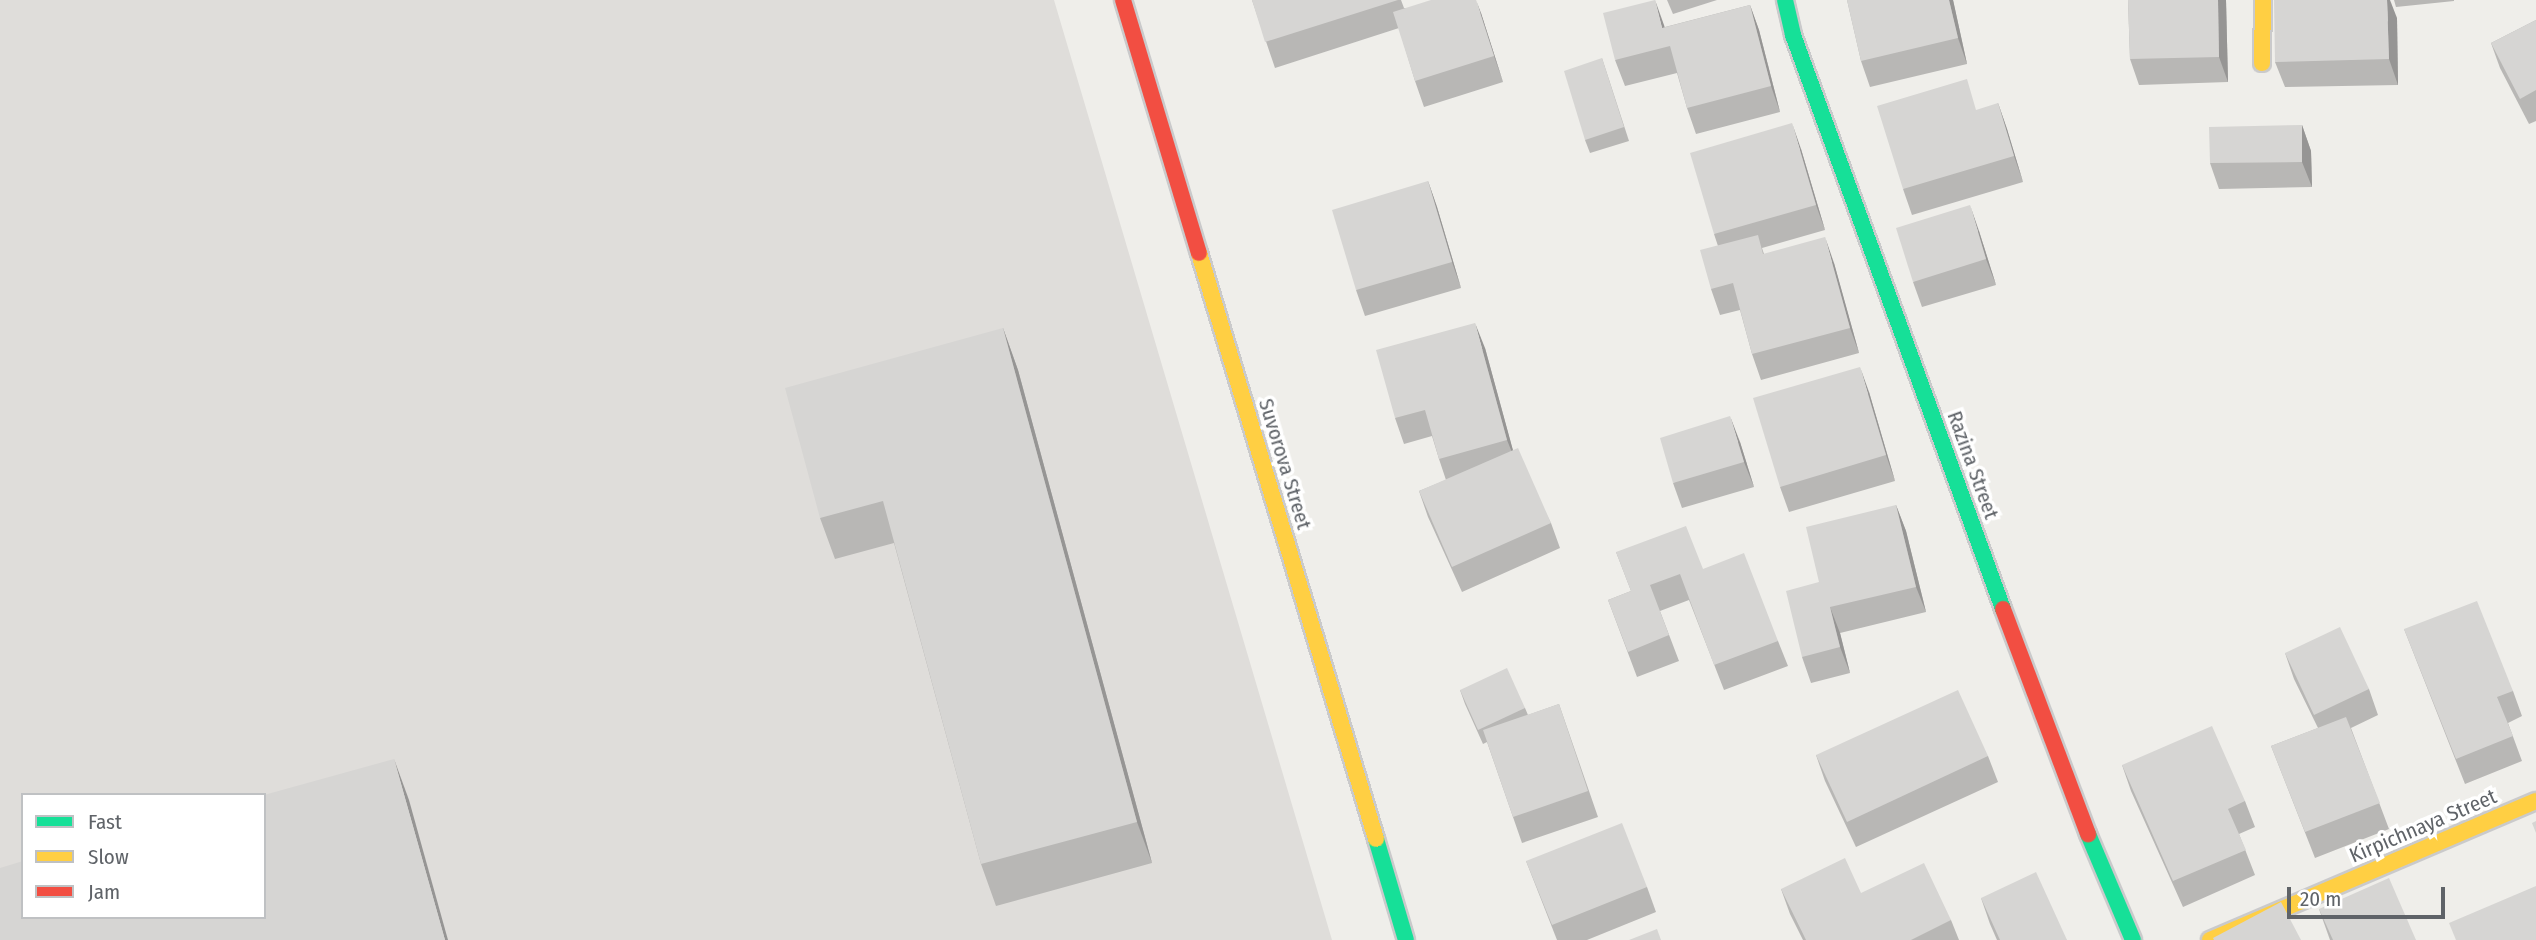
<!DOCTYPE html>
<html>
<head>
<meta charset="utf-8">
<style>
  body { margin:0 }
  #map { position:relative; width:2536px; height:940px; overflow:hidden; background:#efeeea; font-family:"Fira Sans Condensed",sans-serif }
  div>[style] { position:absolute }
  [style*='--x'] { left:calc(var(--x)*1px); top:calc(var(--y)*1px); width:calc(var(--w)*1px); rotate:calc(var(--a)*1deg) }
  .industrial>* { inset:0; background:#dfddda }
  .roads { filter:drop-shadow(2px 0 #cacacb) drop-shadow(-2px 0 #cacacb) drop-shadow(0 2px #cacacb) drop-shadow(0 -2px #cacacb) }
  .fast>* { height:16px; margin:-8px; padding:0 8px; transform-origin:8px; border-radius:8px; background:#16e098 }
  .slow>* { height:16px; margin:-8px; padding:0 8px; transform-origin:8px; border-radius:8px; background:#ffcf43 }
  .jam>* { height:16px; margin:-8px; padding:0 8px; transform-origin:8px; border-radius:8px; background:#f24e42 }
  .wall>* { inset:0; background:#b8b7b5 }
  .shaded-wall>* { inset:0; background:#969594 }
  .building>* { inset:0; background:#d6d5d3 }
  span { translate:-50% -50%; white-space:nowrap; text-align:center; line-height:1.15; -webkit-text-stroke:7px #fff; paint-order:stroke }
  .street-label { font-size:21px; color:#5f6368 }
  .legend { position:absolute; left:21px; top:793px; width:245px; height:126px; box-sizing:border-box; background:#fff; border:2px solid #bfc1c3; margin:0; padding:9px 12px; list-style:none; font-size:21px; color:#5f6368 }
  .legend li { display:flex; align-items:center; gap:14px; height:35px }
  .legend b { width:35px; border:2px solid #bfc1c3 }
  .scale { position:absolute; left:2287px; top:887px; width:158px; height:32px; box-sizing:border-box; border:4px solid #5f6368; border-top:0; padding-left:9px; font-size:21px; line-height:24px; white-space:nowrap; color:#5f6368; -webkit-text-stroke:5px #fff; paint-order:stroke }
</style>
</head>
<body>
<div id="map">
  <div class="industrial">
    <div style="clip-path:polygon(evenodd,0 0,1054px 0,1332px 940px,0 940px,0 0,23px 795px,264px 795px,264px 917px,23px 917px,23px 795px)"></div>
  </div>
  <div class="roads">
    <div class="fast">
      <div style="--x:1785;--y:0;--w:36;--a:77"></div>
      <div style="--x:1793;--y:35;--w:611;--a:69.9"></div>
      <div style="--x:2088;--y:834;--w:115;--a:67"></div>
      <div style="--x:1376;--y:839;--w:105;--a:73.5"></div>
    </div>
    <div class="slow">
      <div style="--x:2262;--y:63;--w:63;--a:-89.1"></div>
      <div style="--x:1199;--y:253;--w:612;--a:73.19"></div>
      <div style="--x:2210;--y:940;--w:354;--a:-23.1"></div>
    </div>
    <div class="jam">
      <div style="--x:1123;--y:0;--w:264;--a:73.3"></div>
      <div style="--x:2003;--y:609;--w:241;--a:69.3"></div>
    </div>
  </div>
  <div class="wall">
    <div style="clip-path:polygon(1252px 0,1401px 0,1404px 8px,1481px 13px,1503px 82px,1424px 107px,1415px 81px,1399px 28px,1275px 68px)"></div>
    <div style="clip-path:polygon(1667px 0,1717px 0,1673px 14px)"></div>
    <div style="clip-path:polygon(1847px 0,1953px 0,1967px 64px,1870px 87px,1861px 61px)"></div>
    <div style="clip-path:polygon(2128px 0,2226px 0,2228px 82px,2139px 85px,2130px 59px)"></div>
    <div style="clip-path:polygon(2394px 0,2454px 0,2454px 1px,2396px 7px)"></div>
    <div style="clip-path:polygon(1750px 5px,1759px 30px,1780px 112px,1696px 134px,1687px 108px,1677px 73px,1625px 86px,1615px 60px,1665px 27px)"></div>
    <div style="clip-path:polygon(2397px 18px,2398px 85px,2285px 87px,2275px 62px)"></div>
    <div style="clip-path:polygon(2536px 20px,2536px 121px,2529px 124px,2500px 68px,2491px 43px)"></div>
    <div style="clip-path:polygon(1602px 58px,1629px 141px,1590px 153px,1585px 140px)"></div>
    <div style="clip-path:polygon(1998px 103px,2007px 129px,2023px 182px,1912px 215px,1903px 189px)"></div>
    <div style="clip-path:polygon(2302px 125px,2311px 151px,2312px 187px,2219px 189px,2210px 163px)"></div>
    <div style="clip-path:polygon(1801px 149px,1825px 230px,1762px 248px,1764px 254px,1834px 263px,1859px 353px,1761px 380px,1752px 354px,1740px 310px,1720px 315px,1711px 289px,1718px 246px,1714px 234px)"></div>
    <div style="clip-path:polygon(1428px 181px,1437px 207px,1461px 288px,1365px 316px,1356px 290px)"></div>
    <div style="clip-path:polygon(1979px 231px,1996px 285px,1922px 307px,1913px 282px)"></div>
    <div style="clip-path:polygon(1003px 328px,1018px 370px,1152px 863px,996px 906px,981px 864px,894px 543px,835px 559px,820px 518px)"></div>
    <div style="clip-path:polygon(1485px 348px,1513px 451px,1551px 523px,1560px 548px,1462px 592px,1428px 517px,1419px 491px,1446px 480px,1439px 459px,1432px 436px,1404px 444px,1395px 418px)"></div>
    <div style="clip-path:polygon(1869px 392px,1895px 481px,1789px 512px,1780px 487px)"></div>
    <div style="clip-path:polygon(1740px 442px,1754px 487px,1682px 508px,1673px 483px)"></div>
    <div style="clip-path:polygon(1896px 505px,1906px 531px,1926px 612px,1840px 633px,1850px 673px,1811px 683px,1802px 657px,1819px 582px)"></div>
    <div style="clip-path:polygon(1616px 552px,1703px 569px,1778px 641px,1788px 666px,1724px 690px,1689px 600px,1660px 611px,1679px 661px,1637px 677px,1608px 600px,1631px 591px)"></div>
    <div style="clip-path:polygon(2404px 629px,2513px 691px,2522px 716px,2508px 723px,2522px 761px,2465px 784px)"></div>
    <div style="clip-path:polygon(2285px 653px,2369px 689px,2378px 715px,2351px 728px,2389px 829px,2315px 858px,2271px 746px,2318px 728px,2294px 679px)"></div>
    <div style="clip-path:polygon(1460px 690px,1525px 708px,1528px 715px,1559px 704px,1598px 817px,1522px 843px,1487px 742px,1483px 744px,1465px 704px)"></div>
    <div style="clip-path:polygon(1816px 755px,1988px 756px,1998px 782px,1856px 847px,1825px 781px)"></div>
    <div style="clip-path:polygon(2122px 765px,2245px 801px,2255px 827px,2239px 834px,2255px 875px,2183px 907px,2131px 791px)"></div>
    <div style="clip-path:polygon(1526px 861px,1647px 887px,1656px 912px,1587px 940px,1557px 940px)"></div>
    <div style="clip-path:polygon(1781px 889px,1861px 893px,1951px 920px,1959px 940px,1803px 940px,1790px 914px)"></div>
    <div style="clip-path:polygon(1981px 898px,2067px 940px,1997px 940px,1990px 924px)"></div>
    <div style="clip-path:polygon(2319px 909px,2416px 940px,2330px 940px)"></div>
  </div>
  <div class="shaded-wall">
    <div style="clip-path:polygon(1476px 0,1481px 13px,1503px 82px,1494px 56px)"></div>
    <div style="clip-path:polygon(1655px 0,1664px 25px,1670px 46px,1662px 28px)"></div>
    <div style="clip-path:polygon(1949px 0,1953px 0,1967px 64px,1958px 38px)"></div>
    <div style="clip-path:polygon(2218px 0,2226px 0,2228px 82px,2219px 57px)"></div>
    <div style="clip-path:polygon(2387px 0,2390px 0,2397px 18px,2398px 85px,2389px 59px)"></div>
    <div style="clip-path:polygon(1750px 5px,1759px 30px,1780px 112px,1771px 86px)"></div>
    <div style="clip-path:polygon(1998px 103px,2007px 129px,2023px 182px,2014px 156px)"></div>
    <div style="clip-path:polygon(1792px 123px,1801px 149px,1825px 230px,1816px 205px)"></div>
    <div style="clip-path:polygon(2302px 125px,2311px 151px,2312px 187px,2302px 162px)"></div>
    <div style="clip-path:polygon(1428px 181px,1437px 207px,1461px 288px,1452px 262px)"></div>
    <div style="clip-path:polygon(1970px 205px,1979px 231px,1996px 285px,1986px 259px)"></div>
    <div style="clip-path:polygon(1825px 237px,1834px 263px,1859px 353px,1850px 328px)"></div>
    <div style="clip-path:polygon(1475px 323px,1485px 348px,1517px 465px,1507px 440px)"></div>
    <div style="clip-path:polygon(1003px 328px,1018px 370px,1152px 863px,1137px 822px)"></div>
    <div style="clip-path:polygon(1860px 367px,1869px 392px,1895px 481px,1886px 455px)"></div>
    <div style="clip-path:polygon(1730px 416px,1740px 442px,1754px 487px,1744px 462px)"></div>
    <div style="clip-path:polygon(1896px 505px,1906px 531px,1926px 612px,1916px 587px)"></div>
    <div style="clip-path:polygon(1830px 607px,1840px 633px,1850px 673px,1840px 647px)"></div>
    <div style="clip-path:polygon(394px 759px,409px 800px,448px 940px,445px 940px)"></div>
  </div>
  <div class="building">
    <div style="clip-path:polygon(1252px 0,1398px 0,1265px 42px)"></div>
    <div style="clip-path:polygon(1431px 0,1476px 0,1494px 56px,1415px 81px,1393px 12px)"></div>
    <div style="clip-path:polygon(1655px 0,1662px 28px,1750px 5px,1771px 86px,1687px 108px,1670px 46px,1615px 60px,1603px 13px)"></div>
    <div style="clip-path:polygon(1847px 0,1949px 0,1958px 38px,1861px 61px)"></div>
    <div style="clip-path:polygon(2128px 0,2218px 0,2219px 57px,2130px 59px)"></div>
    <div style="clip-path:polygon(2274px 0,2387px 0,2389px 59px,2275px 62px)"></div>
    <div style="clip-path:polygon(2536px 20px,2536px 90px,2520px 99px,2491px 43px)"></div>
    <div style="clip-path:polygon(1602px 58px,1624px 127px,1585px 140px,1564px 71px)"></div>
    <div style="clip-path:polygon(1967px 79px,1976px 110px,1998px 103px,2014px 156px,1903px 189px,1877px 106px)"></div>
    <div style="clip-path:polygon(1792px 123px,1816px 205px,1714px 234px,1690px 153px)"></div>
    <div style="clip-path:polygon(2302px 125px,2302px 162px,2210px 163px,2209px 127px)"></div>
    <div style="clip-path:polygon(1428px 181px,1452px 262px,1356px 290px,1332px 210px)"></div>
    <div style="clip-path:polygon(1970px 205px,1986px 259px,1913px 282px,1896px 228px)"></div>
    <div style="clip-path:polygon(1758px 235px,1763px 254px,1825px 237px,1850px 328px,1752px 354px,1733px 283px,1711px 289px,1700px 250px)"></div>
    <div style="clip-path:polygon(1475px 323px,1507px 440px,1439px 459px,1425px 410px,1395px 418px,1376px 350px)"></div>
    <div style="clip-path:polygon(1003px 328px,1137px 822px,981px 864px,883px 501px,820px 518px,785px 388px)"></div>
    <div style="clip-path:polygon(1860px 367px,1886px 455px,1780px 487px,1753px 398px)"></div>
    <div style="clip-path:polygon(1730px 416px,1744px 462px,1673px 483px,1660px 438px)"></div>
    <div style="clip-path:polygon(1518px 448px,1551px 523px,1452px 567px,1419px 491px)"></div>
    <div style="clip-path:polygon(1896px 505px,1916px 587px,1830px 607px,1840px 647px,1802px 657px,1786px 591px,1819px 582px,1806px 527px)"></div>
    <div style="clip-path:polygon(1686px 526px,1703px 569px,1744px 553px,1778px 641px,1714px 665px,1680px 574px,1650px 585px,1669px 635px,1628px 652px,1608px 600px,1631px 591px,1616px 552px)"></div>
    <div style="clip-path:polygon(2477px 601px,2513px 691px,2497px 697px,2513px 736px,2456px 759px,2404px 629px)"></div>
    <div style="clip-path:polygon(2340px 627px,2369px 689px,2314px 715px,2285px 653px)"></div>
    <div style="clip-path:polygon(1507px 668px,1525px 708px,1478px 730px,1460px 690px)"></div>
    <div style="clip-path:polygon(1958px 690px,1988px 756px,1847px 822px,1816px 755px)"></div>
    <div style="clip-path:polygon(1559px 704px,1588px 791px,1513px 817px,1483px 730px)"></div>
    <div style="clip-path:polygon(2346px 717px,2380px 803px,2305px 832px,2271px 746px)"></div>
    <div style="clip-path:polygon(2212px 726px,2245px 801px,2228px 809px,2246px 850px,2173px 881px,2122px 765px)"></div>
    <div style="clip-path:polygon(394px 759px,445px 940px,0 940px,0 868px,23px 861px,23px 917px,264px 917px,264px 795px)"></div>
    <div style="clip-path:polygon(2536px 821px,2536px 833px,2532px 823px)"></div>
    <div style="clip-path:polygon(1622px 823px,1647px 887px,1552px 925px,1526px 861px)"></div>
    <div style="clip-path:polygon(1845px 858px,1861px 893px,1924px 863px,1951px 920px,1911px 940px,1806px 940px,1781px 889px)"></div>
    <div style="clip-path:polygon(2036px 872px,2067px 940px,2000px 940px,1981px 898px)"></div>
    <div style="clip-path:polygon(2389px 878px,2416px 940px,2333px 940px,2319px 909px)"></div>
    <div style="clip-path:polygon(2536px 886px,2536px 940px,2456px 940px,2449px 923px)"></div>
    <div style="clip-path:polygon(2281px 902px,2301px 940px,2214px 940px,2213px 938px)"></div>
    <div style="clip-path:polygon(1657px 929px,1661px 940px,1629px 940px)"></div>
  </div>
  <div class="street-label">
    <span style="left:1285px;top:464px;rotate:73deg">Suvorova Street</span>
    <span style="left:1973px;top:465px;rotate:70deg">Razina Street</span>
    <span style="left:2423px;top:826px;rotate:-23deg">Kirpichnaya Street</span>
  </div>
  <ul class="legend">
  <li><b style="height:9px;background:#16e098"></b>Fast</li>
  <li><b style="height:9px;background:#ffcf43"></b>Slow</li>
  <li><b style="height:9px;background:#f24e42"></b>Jam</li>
  </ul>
  <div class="scale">20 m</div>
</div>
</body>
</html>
